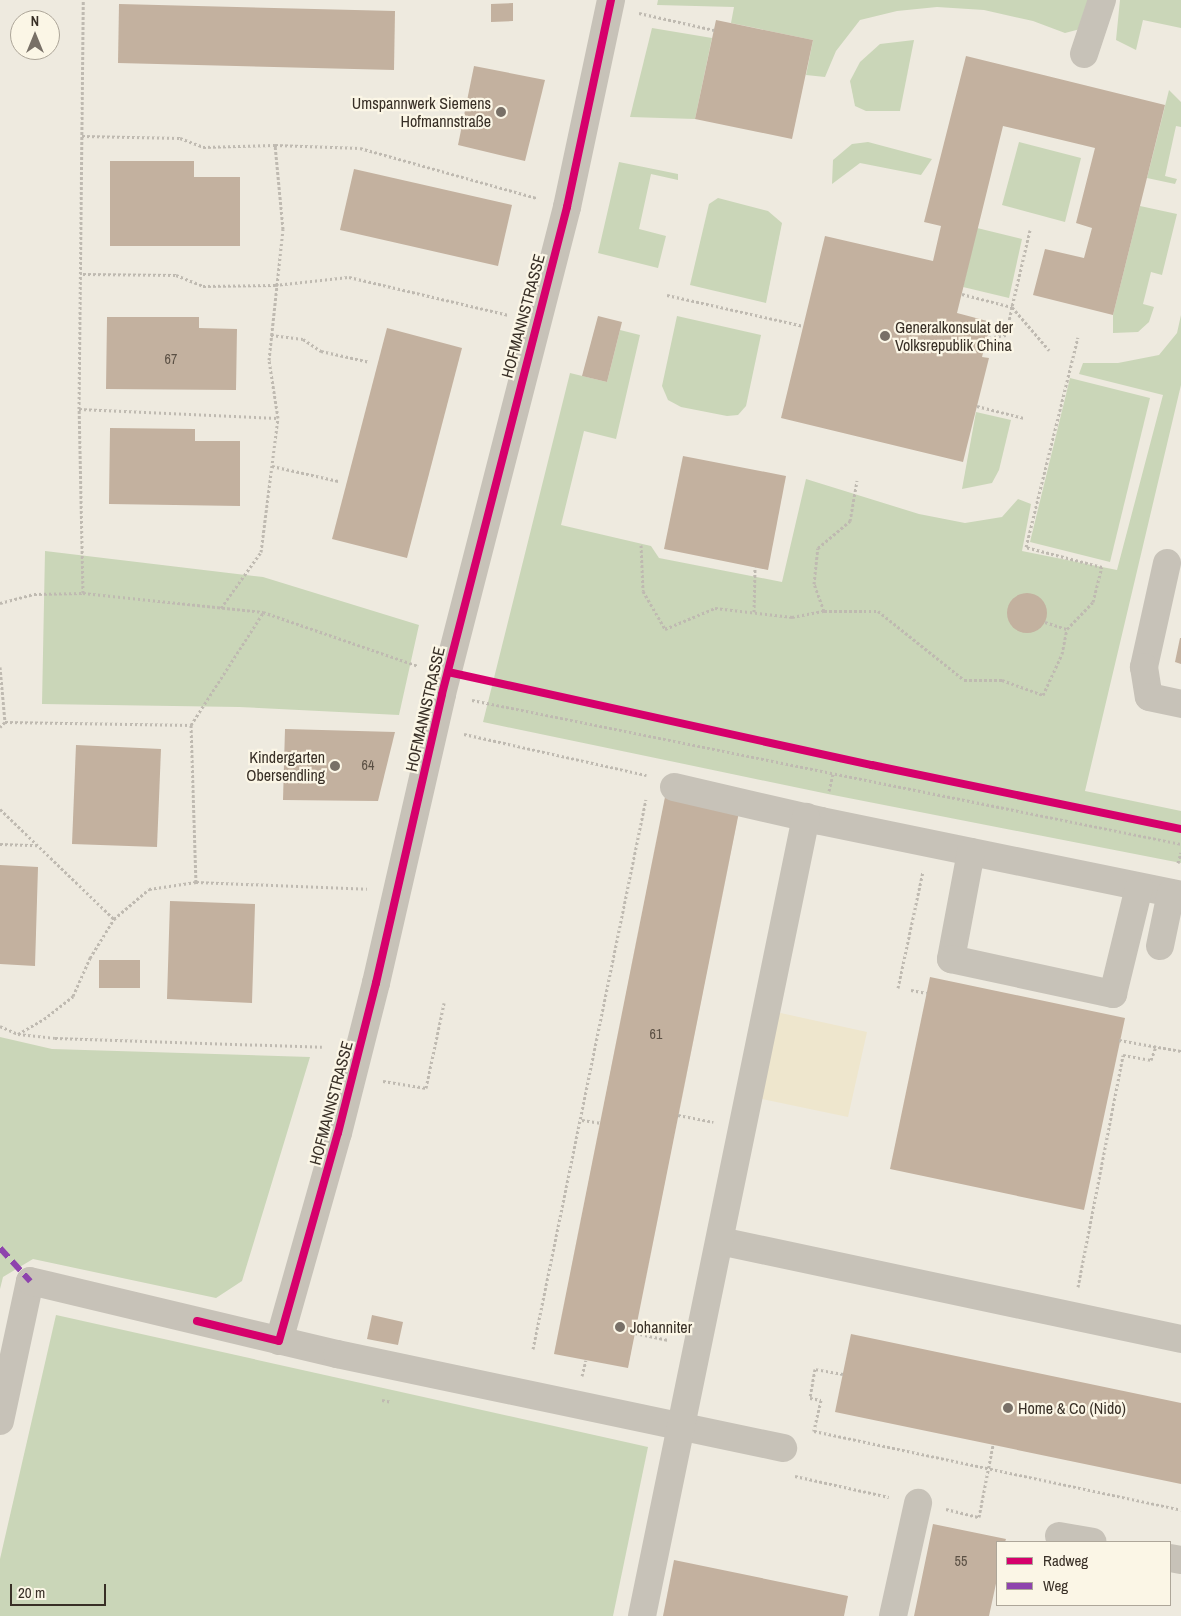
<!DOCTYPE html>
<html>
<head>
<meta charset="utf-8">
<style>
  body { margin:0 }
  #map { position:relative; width:1181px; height:1616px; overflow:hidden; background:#eeeadf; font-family:"Archivo Narrow",sans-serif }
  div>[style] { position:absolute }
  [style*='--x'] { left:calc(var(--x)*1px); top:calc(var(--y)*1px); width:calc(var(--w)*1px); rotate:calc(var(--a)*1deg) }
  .green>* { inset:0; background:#cad6b8 }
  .plaza>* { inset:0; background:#eee6cd }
  .building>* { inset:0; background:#c3b19f }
  .round { border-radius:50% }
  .path>* { height:3px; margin-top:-1.5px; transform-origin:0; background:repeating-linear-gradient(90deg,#bfbab1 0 2.5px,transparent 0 5px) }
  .minor>* { height:28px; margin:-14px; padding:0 14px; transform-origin:14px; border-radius:14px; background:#c7c2b8 }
  .quiet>* { height:6px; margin-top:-3px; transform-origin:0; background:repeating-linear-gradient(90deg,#8e44ad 0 12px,transparent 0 18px) }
  .cycleway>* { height:8px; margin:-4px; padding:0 4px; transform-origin:4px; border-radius:4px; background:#d6006c }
  .dots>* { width:14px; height:14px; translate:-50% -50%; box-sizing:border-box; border:2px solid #fbf6e6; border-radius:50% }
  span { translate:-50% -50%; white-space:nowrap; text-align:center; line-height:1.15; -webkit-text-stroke:4.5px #fbf6e6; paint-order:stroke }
  .number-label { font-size:14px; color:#5b5044 }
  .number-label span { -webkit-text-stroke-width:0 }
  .poi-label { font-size:16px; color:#382f26 }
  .right { translate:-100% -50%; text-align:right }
  .left { translate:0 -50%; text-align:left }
  .street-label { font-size:16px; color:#382f26 }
  .legend { position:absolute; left:996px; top:1541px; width:175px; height:65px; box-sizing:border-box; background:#fbf6e6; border:1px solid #ada699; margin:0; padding:6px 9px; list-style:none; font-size:15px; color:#382f26 }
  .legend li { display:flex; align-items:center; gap:10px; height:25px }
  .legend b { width:25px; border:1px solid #ada699 }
  .north { position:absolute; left:10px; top:10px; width:50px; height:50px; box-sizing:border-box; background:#fbf6e6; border:1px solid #ada699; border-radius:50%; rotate:0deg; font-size:14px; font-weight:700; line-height:20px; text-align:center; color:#382f26 }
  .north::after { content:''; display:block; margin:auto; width:18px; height:22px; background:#787067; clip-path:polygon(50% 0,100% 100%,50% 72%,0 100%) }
  .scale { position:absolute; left:10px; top:1584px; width:96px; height:22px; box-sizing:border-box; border:2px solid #382f26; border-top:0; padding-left:6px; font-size:15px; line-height:18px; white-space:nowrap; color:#382f26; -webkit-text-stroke:4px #fbf6e6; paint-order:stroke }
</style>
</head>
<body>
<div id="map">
  <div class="green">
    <div style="clip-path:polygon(658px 0,1095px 0,1088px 27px,1065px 33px,1033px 21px,984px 10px,937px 7px,897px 11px,860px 20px,836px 51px,825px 77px,806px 75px,813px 40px,731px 23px,734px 7px,657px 5px)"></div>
    <div style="clip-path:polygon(1120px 0,1181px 0,1181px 28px,1143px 20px,1136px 50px,1116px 40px)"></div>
    <div style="clip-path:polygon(652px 28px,712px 38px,695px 119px,630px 117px)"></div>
    <div style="clip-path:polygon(914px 40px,900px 111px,866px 111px,855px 106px,850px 81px,860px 62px,880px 44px)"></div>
    <div style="clip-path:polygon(1169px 90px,1181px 102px,1181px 127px,1176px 126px,1165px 176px,1177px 179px,1175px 184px,1147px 178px)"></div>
    <div style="clip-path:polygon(868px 142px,932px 159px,921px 175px,860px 163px,832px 184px,833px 160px,852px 144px)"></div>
    <div style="clip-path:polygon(1019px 142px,1081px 158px,1065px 222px,1002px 205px)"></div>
    <div style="clip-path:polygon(619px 162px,678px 174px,678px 180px,651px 174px,639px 229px,666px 236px,658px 268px,598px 253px)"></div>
    <div style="clip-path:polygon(718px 198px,768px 211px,782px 223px,766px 303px,690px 285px,709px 204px)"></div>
    <div style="clip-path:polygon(1140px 206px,1177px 214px,1162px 275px,1151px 272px,1143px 304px,1154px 307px,1149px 322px,1138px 332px,1113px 333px,1113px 315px)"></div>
    <div style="clip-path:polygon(977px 228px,1022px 239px,1009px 298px,963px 287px)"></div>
    <div style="clip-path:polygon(1181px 315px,1181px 385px,1085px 791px,1181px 811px,1181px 863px,828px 794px,483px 722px,570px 373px,607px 382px,620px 330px,640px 335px,616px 439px,584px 431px,561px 525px,651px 546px,659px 558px,782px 582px,806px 479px,919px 514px,965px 523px,1002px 517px,1018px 499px,1031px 504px,1022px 551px,1117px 570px,1163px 395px,1079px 374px,1083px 363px,1118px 363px,1159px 355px,1177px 333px)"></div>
    <div style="clip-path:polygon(677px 316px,761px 335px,746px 406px,738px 415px,727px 416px,681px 407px,668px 400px,662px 386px)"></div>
    <div style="clip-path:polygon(1070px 378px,1150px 398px,1110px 562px,1030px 542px)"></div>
    <div style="clip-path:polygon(976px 412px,1011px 420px,999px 470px,992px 483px,962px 489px)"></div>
    <div style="clip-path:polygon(45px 551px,263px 577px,419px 625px,399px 715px,239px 707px,42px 704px)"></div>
    <div style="clip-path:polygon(0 1037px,52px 1049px,310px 1057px,242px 1281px,216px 1298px,33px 1259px,3px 1277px,0 1289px)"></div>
    <div style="clip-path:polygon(56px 1315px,648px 1447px,613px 1616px,0 1616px,0 1559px)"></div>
  </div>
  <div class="plaza">
    <div style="clip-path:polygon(767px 1010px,867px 1032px,848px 1117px,748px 1096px)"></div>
  </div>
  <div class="building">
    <div style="clip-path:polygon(513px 3px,513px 21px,491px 22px,491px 4px)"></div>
    <div style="clip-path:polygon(119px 4px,395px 11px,394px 70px,118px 63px)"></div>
    <div style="clip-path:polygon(716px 20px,813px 40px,792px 139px,695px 119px)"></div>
    <div style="clip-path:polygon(966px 56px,1165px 105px,1113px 315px,1033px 295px,1045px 249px,1084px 258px,1092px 228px,1076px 223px,1095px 148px,1003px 126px,957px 313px,991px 322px,982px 357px,989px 358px,963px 462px,781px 418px,825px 236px,933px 261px,941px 226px,924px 222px)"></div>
    <div style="clip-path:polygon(474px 66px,545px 80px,525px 161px,458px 145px)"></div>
    <div style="clip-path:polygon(110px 161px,194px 161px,194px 177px,240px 177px,240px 246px,110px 246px)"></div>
    <div style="clip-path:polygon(354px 169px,512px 205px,498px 266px,340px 230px)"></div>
    <div style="clip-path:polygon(598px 316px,622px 322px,607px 382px,582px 376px)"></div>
    <div style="clip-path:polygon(107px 317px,199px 317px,199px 328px,237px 329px,236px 390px,106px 389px)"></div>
    <div style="clip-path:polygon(387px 328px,462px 348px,407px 558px,332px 539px)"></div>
    <div style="clip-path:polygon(110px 428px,195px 429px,195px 441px,240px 441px,240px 506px,109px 504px)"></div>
    <div style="clip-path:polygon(683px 456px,786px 476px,768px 570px,664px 549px)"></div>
    <div class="round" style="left:1007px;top:593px;width:40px;height:40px"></div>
    <div style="clip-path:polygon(1180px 638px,1181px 638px,1181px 664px,1175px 662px)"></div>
    <div style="clip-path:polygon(285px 729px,395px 732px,378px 801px,283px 800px)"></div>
    <div style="clip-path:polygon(76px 745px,161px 749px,157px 847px,72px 844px)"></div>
    <div style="clip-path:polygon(666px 792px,740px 807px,628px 1368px,554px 1354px)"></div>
    <div style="clip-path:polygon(0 865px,38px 867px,35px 966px,0 964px)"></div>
    <div style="clip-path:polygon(170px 901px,255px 904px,252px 1003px,167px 999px)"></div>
    <div style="clip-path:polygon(99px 960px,140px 960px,140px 988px,99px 988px)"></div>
    <div style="clip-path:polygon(930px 977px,1125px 1018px,1084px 1210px,890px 1169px)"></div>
    <div style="clip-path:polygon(372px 1315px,403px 1322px,398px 1345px,367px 1339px)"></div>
    <div style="clip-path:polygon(851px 1334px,1181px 1403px,1181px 1484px,835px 1412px)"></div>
    <div style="clip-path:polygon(933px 1524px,1006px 1539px,1005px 1542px,997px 1542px,997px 1579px,989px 1616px,914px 1616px)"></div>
    <div style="clip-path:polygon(674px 1560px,848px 1596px,844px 1616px,663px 1616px)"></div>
  </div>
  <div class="path">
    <div style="--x:639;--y:13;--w:77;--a:12.8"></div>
    <div style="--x:82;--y:136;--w:98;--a:1.2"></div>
    <div style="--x:180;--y:138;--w:25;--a:21"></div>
    <div style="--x:203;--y:147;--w:72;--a:-1.6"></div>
    <div style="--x:275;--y:145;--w:85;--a:2"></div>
    <div style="--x:360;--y:148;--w:184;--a:15.8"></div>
    <div style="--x:1030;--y:230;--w:79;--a:103.2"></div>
    <div style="--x:1012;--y:307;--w:57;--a:49.3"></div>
    <div style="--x:83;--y:274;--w:93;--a:0.6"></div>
    <div style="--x:176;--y:275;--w:29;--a:22"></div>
    <div style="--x:203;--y:286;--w:72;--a:-0.8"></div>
    <div style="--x:275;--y:285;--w:74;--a:-6.2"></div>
    <div style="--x:349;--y:277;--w:163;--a:13.4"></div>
    <div style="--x:962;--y:294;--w:52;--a:14.6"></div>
    <div style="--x:1012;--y:307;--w:29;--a:102"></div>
    <div style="--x:1006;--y:335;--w:19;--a:171"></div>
    <div style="--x:667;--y:295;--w:139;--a:12.8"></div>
    <div style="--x:271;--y:335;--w:32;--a:7"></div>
    <div style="--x:303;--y:339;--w:22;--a:34"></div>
    <div style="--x:321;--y:351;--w:50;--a:12.7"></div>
    <div style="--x:977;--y:406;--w:49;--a:14.3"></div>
    <div style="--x:79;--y:409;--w:199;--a:2.6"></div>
    <div style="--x:272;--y:466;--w:68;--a:12.8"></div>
    <div style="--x:641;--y:545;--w:46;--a:87.5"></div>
    <div style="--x:643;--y:591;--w:44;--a:59.9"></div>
    <div style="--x:665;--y:629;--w:54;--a:-22.8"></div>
    <div style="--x:715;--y:608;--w:78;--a:6.7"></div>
    <div style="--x:792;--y:617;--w:33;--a:-11"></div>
    <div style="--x:824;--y:611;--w:29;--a:-110"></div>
    <div style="--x:814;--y:584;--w:36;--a:-84"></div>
    <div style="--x:818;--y:548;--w:42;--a:-40.2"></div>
    <div style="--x:850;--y:521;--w:41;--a:-80.1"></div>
    <div style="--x:83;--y:593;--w:184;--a:-91.2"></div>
    <div style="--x:79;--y:409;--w:409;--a:-89.4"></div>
    <div style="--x:0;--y:603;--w:35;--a:-15"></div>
    <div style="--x:34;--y:594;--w:49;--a:-1.2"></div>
    <div style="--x:83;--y:593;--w:181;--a:6"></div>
    <div style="--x:263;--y:612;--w:164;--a:19.2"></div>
    <div style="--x:221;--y:608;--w:69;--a:-54.5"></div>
    <div style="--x:261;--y:552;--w:135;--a:-82.8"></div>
    <div style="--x:278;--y:418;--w:59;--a:-98.8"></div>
    <div style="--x:269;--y:360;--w:132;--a:-83.9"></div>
    <div style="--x:283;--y:229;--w:84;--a:-95.4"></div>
    <div style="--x:824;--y:611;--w:54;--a:0"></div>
    <div style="--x:878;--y:611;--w:110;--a:38.7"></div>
    <div style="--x:964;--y:680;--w:38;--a:0"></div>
    <div style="--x:1002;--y:680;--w:44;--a:20.1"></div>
    <div style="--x:1043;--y:695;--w:45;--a:-65.1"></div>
    <div style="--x:1062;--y:654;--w:25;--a:-79"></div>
    <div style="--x:1067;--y:629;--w:37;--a:-46"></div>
    <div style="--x:1093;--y:602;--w:36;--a:-76"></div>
    <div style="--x:1102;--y:567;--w:79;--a:-165.3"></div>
    <div style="--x:1026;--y:547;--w:216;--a:-76.1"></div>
    <div style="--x:754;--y:612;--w:45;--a:-88.7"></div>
    <div style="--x:1045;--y:622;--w:23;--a:18"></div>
    <div style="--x:0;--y:667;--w:55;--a:84.8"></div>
    <div style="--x:5;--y:722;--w:7;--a:135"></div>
    <div style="--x:472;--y:700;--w:723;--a:11.48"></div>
    <div style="--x:5;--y:722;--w:186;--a:0.9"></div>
    <div style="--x:191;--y:725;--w:133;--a:-57.3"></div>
    <div style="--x:191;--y:725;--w:157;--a:88.2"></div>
    <div style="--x:464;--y:734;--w:187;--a:12.7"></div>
    <div style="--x:829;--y:791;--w:17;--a:-77"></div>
    <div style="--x:0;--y:809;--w:158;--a:44"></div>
    <div style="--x:0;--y:844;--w:37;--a:2"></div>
    <div style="--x:1178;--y:863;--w:11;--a:-75"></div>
    <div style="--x:898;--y:988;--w:120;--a:-77.9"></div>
    <div style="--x:911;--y:990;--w:16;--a:11"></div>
    <div style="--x:0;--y:1026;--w:20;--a:24"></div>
    <div style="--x:18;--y:1034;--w:37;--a:6"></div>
    <div style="--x:55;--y:1038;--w:267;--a:1.9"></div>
    <div style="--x:18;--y:1034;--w:30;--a:-30"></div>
    <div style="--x:44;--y:1019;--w:37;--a:-38"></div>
    <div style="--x:73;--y:996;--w:42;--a:-65.9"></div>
    <div style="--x:90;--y:958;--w:46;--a:-58.4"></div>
    <div style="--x:114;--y:919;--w:46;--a:-40.6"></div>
    <div style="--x:149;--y:889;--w:48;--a:-8.5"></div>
    <div style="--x:196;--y:882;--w:171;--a:2.3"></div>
    <div style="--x:1119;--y:1040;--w:63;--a:10.1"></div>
    <div style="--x:383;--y:1081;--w:44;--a:9.2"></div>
    <div style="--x:426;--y:1088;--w:87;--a:-78"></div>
    <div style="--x:678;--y:1115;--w:36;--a:11"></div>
    <div style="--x:582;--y:1120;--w:18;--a:9"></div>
    <div style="--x:1078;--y:1287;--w:236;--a:-79"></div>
    <div style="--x:1123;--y:1055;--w:28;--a:10"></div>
    <div style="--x:1151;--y:1060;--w:15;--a:-70"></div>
    <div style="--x:635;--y:1333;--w:34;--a:12"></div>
    <div style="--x:533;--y:1349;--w:561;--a:-78.39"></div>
    <div style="--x:843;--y:1374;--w:28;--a:-170"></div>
    <div style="--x:815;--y:1369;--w:29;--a:100"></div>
    <div style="--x:810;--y:1398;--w:11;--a:10"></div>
    <div style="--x:821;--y:1400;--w:32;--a:103"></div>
    <div style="--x:814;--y:1431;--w:375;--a:12.1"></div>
    <div style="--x:582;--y:1376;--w:16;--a:-76"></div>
    <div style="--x:382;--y:1400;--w:10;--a:11"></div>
    <div style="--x:795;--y:1476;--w:96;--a:12.6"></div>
    <div style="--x:946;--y:1509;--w:34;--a:14"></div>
    <div style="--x:979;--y:1517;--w:73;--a:-79"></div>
  </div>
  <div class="minor">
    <div style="--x:1084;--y:54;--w:57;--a:-71.6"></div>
    <div style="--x:1167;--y:563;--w:107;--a:102.5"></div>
    <div style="--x:1144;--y:667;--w:30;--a:81"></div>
    <div style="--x:1149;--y:697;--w:33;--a:12"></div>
    <div style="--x:674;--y:787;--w:151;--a:13"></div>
    <div style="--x:821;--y:821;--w:368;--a:11.6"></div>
    <div style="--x:971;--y:852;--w:109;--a:100.6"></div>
    <div style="--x:951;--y:959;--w:166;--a:12.2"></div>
    <div style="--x:1113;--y:994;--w:110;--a:-76.3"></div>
    <div style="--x:1160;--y:946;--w:54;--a:-78.3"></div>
    <div style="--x:720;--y:1241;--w:471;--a:12"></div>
    <div style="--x:279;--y:1341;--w:216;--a:-74.2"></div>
    <div style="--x:338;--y:1133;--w:155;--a:-75.8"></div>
    <div style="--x:376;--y:983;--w:296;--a:-77.1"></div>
    <div style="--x:442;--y:694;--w:503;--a:-75.6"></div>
    <div style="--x:567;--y:207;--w:212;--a:-78"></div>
    <div style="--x:0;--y:1421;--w:143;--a:-77.9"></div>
    <div style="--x:30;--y:1281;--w:316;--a:13.4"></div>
    <div style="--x:337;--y:1354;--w:456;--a:11.9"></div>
    <div style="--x:1059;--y:1536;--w:34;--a:10"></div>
    <div style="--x:1170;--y:1558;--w:11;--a:10"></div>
    <div style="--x:642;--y:1616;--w:816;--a:-78.4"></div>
    <div style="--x:893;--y:1616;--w:116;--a:-77.5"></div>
  </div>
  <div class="quiet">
    <div style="--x:0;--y:1248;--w:45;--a:47.7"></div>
  </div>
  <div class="cycleway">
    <div style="--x:448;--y:672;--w:434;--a:12.4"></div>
    <div style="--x:872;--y:765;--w:316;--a:11.7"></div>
    <div style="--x:197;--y:1321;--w:84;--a:13.7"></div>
    <div style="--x:279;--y:1341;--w:216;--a:-74.2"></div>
    <div style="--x:338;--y:1133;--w:155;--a:-75.8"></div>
    <div style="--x:376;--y:983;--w:296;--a:-77.1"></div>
    <div style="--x:442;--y:694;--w:503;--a:-75.6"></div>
    <div style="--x:567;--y:207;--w:212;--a:-78"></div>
  </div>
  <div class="dots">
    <div style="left:501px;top:112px;background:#787067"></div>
    <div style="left:885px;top:336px;background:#787067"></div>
    <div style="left:335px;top:766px;background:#787067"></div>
    <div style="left:620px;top:1327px;background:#787067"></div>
    <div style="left:1008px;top:1408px;background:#787067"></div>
  </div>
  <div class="number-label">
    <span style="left:171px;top:359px">67</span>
    <span style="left:368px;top:765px">64</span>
    <span style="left:656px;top:1034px">61</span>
    <span style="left:961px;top:1561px">55</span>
  </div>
  <div class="poi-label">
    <span class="right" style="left:491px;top:112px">Umspannwerk Siemens<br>Hofmannstraße</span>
    <span class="left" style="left:895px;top:336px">Generalkonsulat der<br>Volksrepublik China</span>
    <span class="right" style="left:325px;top:766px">Kindergarten<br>Obersendling</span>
    <span class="left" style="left:630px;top:1327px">Johanniter</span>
    <span class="left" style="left:1018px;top:1408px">Home &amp; Co (Nido)</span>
  </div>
  <div class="street-label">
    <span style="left:523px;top:316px;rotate:-75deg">HOFMANNSTRASSE</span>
    <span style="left:425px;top:709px;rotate:-77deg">HOFMANNSTRASSE</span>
    <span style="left:331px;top:1103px;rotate:-75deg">HOFMANNSTRASSE</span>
  </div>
  <ul class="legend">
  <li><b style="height:6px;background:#d6006c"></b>Radweg</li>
  <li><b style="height:6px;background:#8e44ad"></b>Weg</li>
  </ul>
  <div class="north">N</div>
  <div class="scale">20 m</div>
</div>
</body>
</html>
